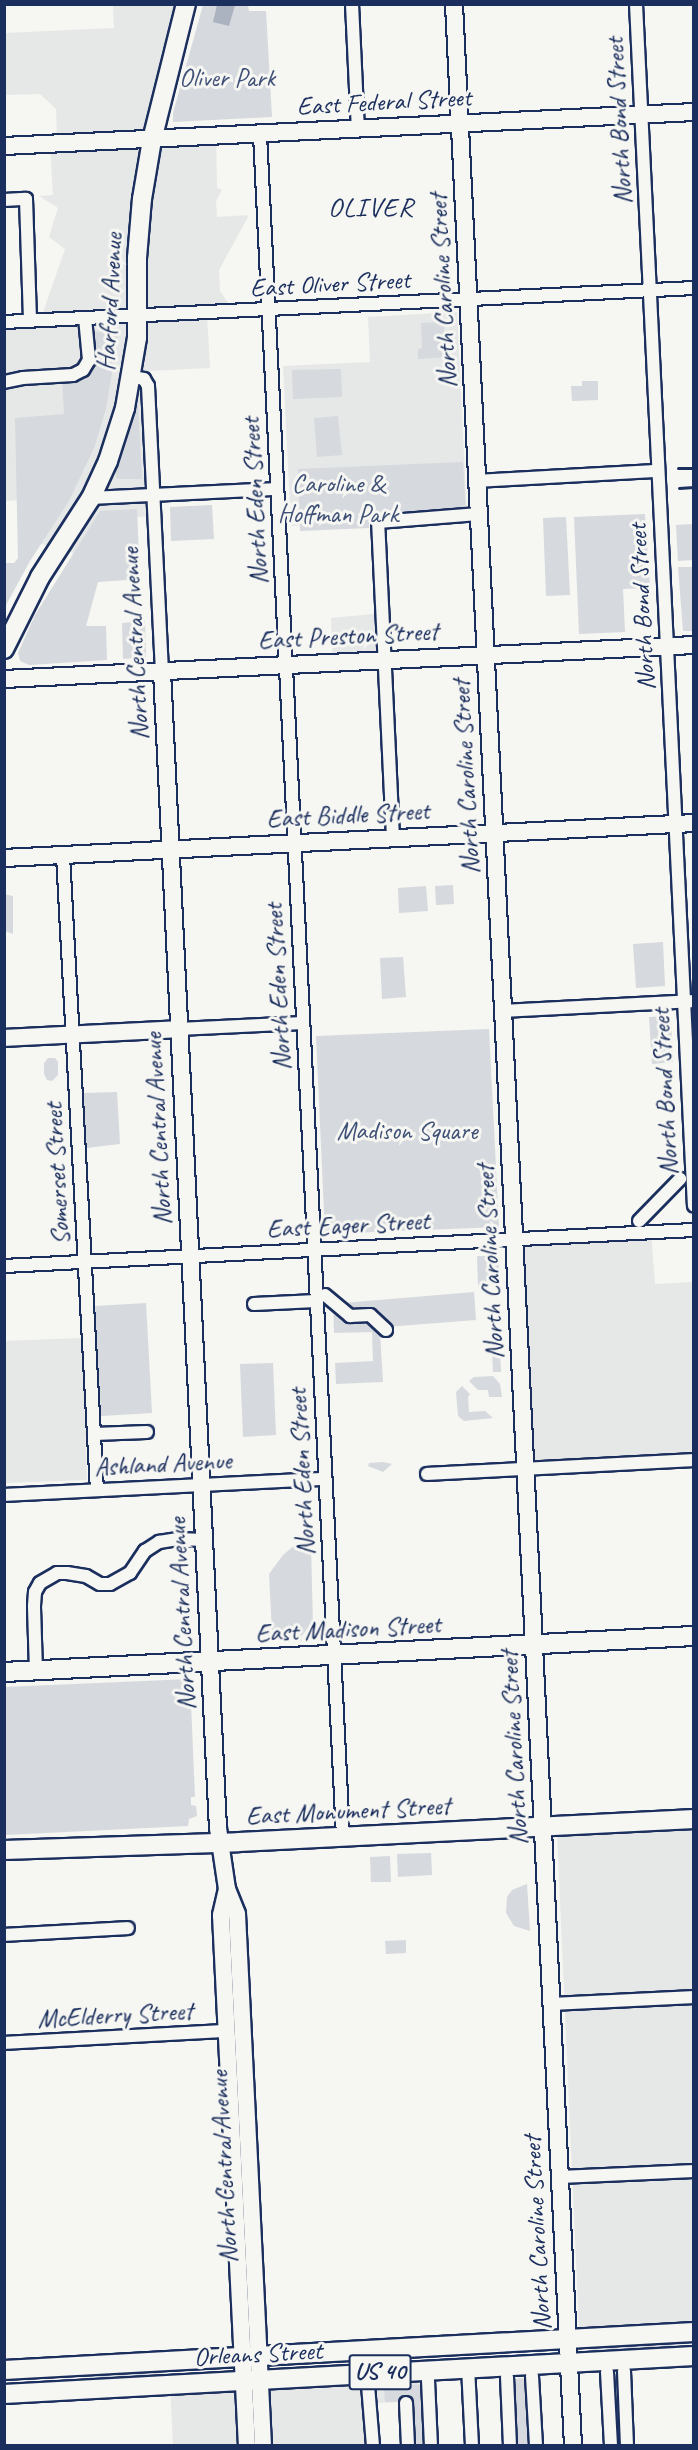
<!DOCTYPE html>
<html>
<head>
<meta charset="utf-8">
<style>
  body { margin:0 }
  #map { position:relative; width:698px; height:2450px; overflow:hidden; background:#f6f6f2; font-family:Caveat,sans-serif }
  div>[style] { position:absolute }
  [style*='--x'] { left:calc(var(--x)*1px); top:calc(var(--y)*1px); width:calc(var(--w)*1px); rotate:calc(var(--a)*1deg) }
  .built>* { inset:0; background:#e6e7e7 }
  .green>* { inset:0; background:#d6d9dd }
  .water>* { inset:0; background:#abb2c0 }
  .roads { filter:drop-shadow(2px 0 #1b2f5e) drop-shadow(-2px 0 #1b2f5e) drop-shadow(0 2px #1b2f5e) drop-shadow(0 -2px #1b2f5e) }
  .street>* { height:12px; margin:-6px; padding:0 6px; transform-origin:6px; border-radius:6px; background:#f6f6f2 }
  .secondary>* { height:16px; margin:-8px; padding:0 8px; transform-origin:8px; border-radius:8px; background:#f6f6f2 }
  .primary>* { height:18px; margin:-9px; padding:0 9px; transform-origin:9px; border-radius:9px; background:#f6f6f2 }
  .rail>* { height:3px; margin:-1.5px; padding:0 1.5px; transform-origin:1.5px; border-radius:1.5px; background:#1b2f5e }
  span { translate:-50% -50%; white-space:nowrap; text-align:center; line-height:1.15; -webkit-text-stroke:6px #f6f6f2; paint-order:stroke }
  .shield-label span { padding:2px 4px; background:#f6f6f2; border:2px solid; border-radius:4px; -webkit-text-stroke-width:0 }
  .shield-label { font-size:24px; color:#1b2f5e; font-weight:700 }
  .park-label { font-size:26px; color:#405177 }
  .street-label { font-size:26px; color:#1b2f5e }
  .neighbourhood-label { font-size:27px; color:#1b2f5e; letter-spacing:1.5px }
  .frame { position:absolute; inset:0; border:6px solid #1b2f5e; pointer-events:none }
</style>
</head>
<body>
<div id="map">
  <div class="built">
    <div style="clip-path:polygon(113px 5px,187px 5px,152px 139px,216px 136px,217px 188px,222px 190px,216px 201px,217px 217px,249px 215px,219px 270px,220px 291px,235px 313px,207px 315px,210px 368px,148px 371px,155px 516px,109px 519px,105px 562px,38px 543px,51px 498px,5px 501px,4px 326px,39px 324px,65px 249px,49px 237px,58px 208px,39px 196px,53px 195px,50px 144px,57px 143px,56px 109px,40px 94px,5px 95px,5px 33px,114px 28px)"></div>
    <div style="clip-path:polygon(457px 312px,467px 517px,291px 526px,283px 366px,370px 362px,368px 317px)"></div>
    <div style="clip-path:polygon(383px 613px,384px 660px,333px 665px,331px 618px)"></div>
    <div style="clip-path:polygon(651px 1232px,655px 1284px,693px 1282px,693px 1459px,525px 1466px,514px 1240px)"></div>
    <div style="clip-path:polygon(82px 1338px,87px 1480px,5px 1483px,5px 1341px)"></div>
    <div style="clip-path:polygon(693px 1827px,693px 2322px,579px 2328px,557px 1833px)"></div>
    <div style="clip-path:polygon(417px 2362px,419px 2402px,372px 2403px,373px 2445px,173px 2445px,170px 2383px,251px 2370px)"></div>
  </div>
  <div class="green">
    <div style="clip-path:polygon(203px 5px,248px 5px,249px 11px,266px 11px,272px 117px,173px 122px,173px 113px)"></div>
    <div style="clip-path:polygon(444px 322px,446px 357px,418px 359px,418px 349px,422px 348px,421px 323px)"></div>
    <div style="clip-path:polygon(119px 331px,106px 409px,94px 448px,69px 501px,30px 561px,5px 607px,5px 563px,14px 563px,18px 558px,15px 418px,64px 414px,62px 380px,80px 378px,92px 332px)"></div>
    <div style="clip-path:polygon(341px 369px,342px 397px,293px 399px,292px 370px)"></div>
    <div style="clip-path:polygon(582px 381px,598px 381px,598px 400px,572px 401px,571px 386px,582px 386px)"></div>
    <div style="clip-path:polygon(138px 403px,142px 479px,120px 479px,116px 478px,116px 472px)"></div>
    <div style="clip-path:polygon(338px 416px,342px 455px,317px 457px,314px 418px)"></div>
    <div style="clip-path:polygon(463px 462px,466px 515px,369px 519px,369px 528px,300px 531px,298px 469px)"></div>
    <div style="clip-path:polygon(212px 505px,214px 539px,171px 541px,170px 507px)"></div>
    <div style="clip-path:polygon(137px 509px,140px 579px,98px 582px,86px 626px,106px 626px,107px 660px,29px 665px,20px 661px,18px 653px,35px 615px,100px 511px)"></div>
    <div style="clip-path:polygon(645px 514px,650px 588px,623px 589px,625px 632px,579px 634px,574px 517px)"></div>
    <div style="clip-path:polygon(566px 517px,570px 595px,546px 596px,543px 518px)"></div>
    <div style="clip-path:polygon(693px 524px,693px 560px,678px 561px,676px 525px)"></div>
    <div style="clip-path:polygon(693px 567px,693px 631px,683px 631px,678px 567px)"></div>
    <div style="clip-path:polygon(145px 621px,146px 657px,123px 659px,122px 623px)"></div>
    <div style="clip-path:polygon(453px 885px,454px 904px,436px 905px,435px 886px)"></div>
    <div style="clip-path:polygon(426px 886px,428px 911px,399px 913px,398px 888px)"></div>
    <div style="clip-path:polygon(4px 894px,13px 896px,13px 934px,5px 931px)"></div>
    <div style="clip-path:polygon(663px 942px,665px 986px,636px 988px,633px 944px)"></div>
    <div style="clip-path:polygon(403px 957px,406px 997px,382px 999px,380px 958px)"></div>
    <div style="clip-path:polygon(671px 1016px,673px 1062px,652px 1064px,649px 1017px)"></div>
    <div style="clip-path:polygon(489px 1029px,499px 1227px,325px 1234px,316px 1036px)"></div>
    <div style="clip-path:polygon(48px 1058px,55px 1058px,58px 1062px,58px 1075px,52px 1081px,47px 1080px,44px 1074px,44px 1063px)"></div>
    <div style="clip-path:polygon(117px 1092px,120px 1144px,86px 1148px,83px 1093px)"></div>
    <div style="clip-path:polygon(477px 1256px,498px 1256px,500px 1284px,478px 1285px)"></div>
    <div style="clip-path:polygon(474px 1292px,476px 1320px,386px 1327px,380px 1333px,383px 1382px,336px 1384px,335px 1363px,373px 1361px,372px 1332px,334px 1333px,333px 1297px,343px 1303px)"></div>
    <div style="clip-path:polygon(146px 1303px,152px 1413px,101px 1416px,95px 1306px)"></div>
    <div style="clip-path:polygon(491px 1331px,499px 1331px,501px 1372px,493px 1372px)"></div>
    <div style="clip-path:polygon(273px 1363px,276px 1435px,243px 1437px,240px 1364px)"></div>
    <div style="clip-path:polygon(493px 1376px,500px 1384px,502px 1397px,489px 1397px,488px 1390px,478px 1390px,469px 1381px,474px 1377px)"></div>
    <div style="clip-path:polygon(462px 1386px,470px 1394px,468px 1397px,469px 1412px,485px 1411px,493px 1418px,464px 1421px,458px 1416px,456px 1392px)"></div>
    <div style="clip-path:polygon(383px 1462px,392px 1464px,383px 1472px,368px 1466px,369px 1463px)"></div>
    <div style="clip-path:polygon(311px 1544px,313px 1627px,307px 1629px,301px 1637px,302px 1642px,297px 1638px,280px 1641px,272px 1632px,269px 1574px,283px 1555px,295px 1545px)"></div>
    <div style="clip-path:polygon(190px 1679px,195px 1797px,191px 1797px,191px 1805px,196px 1806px,197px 1816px,189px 1819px,188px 1826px,5px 1835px,5px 1687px)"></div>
    <div style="clip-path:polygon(431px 1853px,432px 1875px,398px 1877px,397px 1854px)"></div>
    <div style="clip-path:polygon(390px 1856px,391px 1882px,371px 1882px,370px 1857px)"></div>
    <div style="clip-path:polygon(527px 1884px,530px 1931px,514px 1926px,506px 1913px,507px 1897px,512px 1890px)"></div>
    <div style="clip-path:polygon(406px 1940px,406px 1953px,386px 1954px,385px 1941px)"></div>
    <div style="clip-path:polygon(693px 2338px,693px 2342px,669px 2347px,586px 2350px)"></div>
    <div style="clip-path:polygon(160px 2369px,160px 2373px,136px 2378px,90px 2380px,90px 2376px,110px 2371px)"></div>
    <div style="clip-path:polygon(622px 2374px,626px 2445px,613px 2445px,609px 2375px)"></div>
    <div style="clip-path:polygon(531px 2378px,534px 2445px,512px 2445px,509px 2379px)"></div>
    <div style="clip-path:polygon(427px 2384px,430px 2445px,409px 2445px,408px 2401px,385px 2402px,384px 2386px)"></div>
  </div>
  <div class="water">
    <div style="clip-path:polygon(217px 5px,235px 5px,229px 26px,213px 22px)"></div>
  </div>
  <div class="roads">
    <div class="street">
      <div style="--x:352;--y:4;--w:125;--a:87.3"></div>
      <div style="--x:636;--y:4;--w:1203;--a:87.24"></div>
      <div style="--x:260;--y:134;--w:1705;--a:87.21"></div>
      <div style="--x:4;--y:200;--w:22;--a:-3"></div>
      <div style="--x:26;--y:199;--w:122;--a:88.1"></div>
      <div style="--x:4;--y:322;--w:691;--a:-2.82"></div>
      <div style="--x:132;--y:377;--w:12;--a:9"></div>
      <div style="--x:144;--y:379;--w:8;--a:60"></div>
      <div style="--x:148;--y:386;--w:285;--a:87.2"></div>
      <div style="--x:4;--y:382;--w:19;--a:-12"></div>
      <div style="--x:23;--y:378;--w:50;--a:-3.4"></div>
      <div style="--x:73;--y:375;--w:11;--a:-27"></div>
      <div style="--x:83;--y:370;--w:12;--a:-59"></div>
      <div style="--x:89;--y:360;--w:42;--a:-95.4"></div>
      <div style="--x:477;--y:481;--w:181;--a:-3.2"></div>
      <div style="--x:91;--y:498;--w:186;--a:-2.8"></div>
      <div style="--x:393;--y:838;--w:316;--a:-92.7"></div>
      <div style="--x:378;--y:522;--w:101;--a:-4.5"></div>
      <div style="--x:63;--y:855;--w:636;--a:86.94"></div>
      <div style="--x:503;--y:1011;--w:191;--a:-3"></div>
      <div style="--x:179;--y:1029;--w:123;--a:-2.8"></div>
      <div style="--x:639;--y:1221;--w:59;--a:-45.7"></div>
      <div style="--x:4;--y:1266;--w:691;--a:-2.99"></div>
      <div style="--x:325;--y:1295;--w:33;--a:40"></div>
      <div style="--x:350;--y:1316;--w:20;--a:-3"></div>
      <div style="--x:370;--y:1315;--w:22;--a:43"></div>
      <div style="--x:254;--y:1304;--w:62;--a:-2.8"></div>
      <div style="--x:94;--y:1434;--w:53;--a:-2.2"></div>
      <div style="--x:427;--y:1474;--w:267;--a:-3"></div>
      <div style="--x:4;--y:1495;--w:321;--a:-2.9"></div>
      <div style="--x:36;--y:1671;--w:65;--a:-91.8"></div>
      <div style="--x:34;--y:1606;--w:14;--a:-86"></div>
      <div style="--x:35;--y:1592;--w:10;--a:-61"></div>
      <div style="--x:40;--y:1583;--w:20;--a:-30"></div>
      <div style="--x:57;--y:1573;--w:10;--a:0"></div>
      <div style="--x:67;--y:1573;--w:19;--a:9"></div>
      <div style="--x:86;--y:1576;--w:16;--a:30"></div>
      <div style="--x:100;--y:1584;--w:10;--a:0"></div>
      <div style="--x:110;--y:1584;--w:23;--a:-29"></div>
      <div style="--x:130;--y:1573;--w:27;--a:-56"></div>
      <div style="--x:145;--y:1551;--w:17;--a:-33"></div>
      <div style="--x:159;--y:1542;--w:19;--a:-9"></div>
      <div style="--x:178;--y:1539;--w:26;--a:2"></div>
      <div style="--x:4;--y:1935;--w:124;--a:-3.2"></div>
      <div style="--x:552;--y:2004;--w:142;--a:-2.8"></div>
      <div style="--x:4;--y:2043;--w:223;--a:-3.1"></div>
      <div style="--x:560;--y:2177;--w:134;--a:-2.6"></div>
      <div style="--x:468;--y:2367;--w:79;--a:87.1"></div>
      <div style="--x:624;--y:2371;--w:75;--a:87.7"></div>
      <div style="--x:607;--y:2372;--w:74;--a:86.9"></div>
      <div style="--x:367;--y:2373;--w:73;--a:85.3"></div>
      <div style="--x:532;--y:2376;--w:70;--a:86.7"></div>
      <div style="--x:507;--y:2377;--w:69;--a:87.5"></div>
      <div style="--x:428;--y:2380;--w:66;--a:87.4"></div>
      <div style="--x:406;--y:2403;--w:43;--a:87.3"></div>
    </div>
    <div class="secondary">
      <div style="--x:454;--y:4;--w:2445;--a:87.21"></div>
      <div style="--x:4;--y:146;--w:691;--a:-2.82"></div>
      <div style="--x:162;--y:671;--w:1158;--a:87.23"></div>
      <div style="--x:218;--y:1828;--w:62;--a:81.6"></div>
      <div style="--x:227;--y:1889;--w:27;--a:68"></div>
      <div style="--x:237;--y:1914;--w:533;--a:87.2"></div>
      <div style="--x:4;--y:679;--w:691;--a:-2.82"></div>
      <div style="--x:4;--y:858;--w:691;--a:-2.9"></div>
      <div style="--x:4;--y:1038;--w:175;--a:-2.9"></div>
      <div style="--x:227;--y:1889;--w:27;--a:103"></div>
      <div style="--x:221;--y:1915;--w:532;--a:87.2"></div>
    </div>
    <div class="primary">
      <div style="--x:4;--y:649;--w:80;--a:-63.4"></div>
      <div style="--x:40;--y:577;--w:94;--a:-57.2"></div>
      <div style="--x:91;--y:498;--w:41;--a:-65.3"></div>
      <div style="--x:108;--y:461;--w:56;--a:-72.2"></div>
      <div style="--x:125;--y:408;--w:71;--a:-80.3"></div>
      <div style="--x:137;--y:338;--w:80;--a:-90"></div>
      <div style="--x:137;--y:258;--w:59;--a:-85.2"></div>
      <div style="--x:142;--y:199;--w:60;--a:-80.4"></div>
      <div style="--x:152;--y:140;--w:140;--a:-76"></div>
      <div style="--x:4;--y:1672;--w:691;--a:-2.99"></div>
      <div style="--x:4;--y:1850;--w:235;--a:-1.9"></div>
      <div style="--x:239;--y:1842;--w:456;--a:-2.9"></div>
      <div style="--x:4;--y:2370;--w:691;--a:-3.15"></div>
      <div style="--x:4;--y:2394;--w:691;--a:-3.15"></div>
    </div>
  </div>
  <div class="rail">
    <div style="--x:678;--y:468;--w:16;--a:0"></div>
    <div style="--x:679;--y:488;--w:15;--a:-4"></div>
  </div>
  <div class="shield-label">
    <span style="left:380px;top:2372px">US 40</span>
  </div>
  <div class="park-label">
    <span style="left:227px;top:78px">Oliver Park</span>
    <span style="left:338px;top:499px">Caroline &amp;<br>Hoffman Park</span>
    <span style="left:407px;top:1131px">Madison Square</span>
  </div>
  <div class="street-label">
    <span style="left:384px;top:102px;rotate:-3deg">East Federal Street</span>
    <span style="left:619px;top:121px;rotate:-93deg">North Bond Street</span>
    <span style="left:330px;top:284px;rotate:-3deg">East Oliver Street</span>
    <span style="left:443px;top:291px;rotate:-93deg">North Caroline Street</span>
    <span style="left:110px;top:302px;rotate:-87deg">Harford Avenue</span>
    <span style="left:255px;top:501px;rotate:-93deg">North Eden Street</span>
    <span style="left:642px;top:607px;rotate:-93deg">North Bond Street</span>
    <span style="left:348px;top:636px;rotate:-3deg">East Preston Street</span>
    <span style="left:135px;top:644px;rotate:-93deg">North Central Avenue</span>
    <span style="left:466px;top:777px;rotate:-93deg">North Caroline Street</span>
    <span style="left:348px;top:815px;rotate:-3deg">East Biddle Street</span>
    <span style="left:278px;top:987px;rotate:-93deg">North Eden Street</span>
    <span style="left:665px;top:1092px;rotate:-93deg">North Bond Street</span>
    <span style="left:158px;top:1129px;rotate:-93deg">North Central Avenue</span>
    <span style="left:57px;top:1174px;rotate:-93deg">Somerset Street</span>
    <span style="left:348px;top:1225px;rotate:-3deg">East Eager Street</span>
    <span style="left:490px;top:1262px;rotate:-93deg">North Caroline Street</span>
    <span style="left:163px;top:1464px;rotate:-3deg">Ashland Avenue</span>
    <span style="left:302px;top:1472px;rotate:-93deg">North Eden Street</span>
    <span style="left:182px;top:1614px;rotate:-93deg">North Central Avenue</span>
    <span style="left:348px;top:1629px;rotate:-3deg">East Madison Street</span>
    <span style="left:514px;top:1748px;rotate:-93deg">North Caroline Street</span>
    <span style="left:348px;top:1811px;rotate:-3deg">East Monument Street</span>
    <span style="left:115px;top:2015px;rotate:-3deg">McElderry Street</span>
    <span style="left:224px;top:2167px;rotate:-93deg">North Central Avenue</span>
    <span style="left:537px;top:2233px;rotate:-93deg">North Caroline Street</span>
    <span style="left:258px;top:2354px;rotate:-3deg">Orleans Street</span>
  </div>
  <div class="neighbourhood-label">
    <span style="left:371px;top:208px">OLIVER</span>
  </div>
  <div class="frame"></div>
</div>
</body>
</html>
